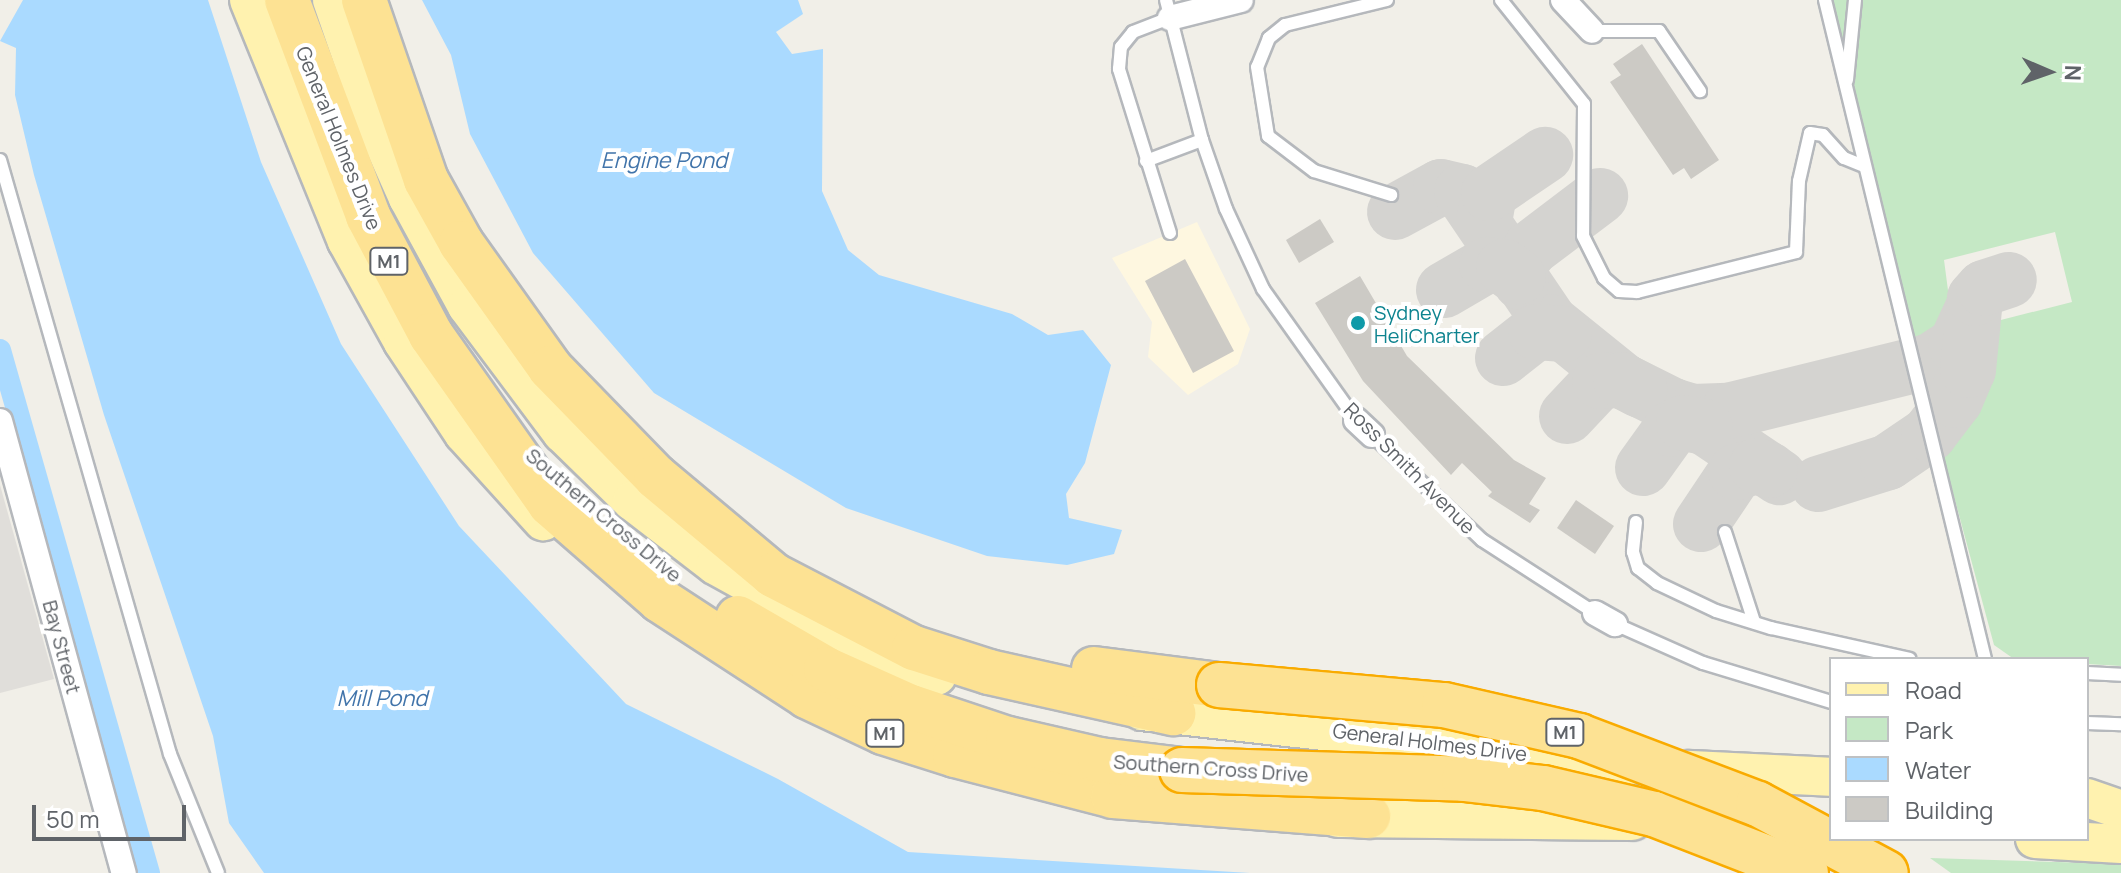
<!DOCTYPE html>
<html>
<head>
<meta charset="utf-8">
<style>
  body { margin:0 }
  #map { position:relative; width:2121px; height:873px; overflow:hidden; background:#f1efe8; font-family:Manrope,sans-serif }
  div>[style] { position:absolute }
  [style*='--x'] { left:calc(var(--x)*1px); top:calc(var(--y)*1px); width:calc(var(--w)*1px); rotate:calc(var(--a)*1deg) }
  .commercial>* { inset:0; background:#fef7e0 }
  .industrial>* { inset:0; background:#e0deda }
  .green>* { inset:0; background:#c5e8c5 }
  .water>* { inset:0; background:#aadaff }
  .canal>* { height:22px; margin:-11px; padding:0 11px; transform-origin:11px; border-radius:11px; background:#aadaff }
  .taxiway>* { height:56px; margin:-28px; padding:0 28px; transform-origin:28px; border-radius:28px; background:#d4d3d0 }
  .building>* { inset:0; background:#cccac5 }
  .roads { filter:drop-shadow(2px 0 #b5b8bc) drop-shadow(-2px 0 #b5b8bc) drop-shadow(0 2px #b5b8bc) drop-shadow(0 -2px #b5b8bc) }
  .lane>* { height:12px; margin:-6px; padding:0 6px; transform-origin:6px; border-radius:6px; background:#fff }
  .street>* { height:24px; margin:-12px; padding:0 12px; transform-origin:12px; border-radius:12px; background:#fff }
  .primary>* { height:38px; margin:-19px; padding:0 19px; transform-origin:19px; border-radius:19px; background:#fff2af }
  .highway>* { height:44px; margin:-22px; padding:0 22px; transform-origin:22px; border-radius:22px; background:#fde293 }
  .bridges { filter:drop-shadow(2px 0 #f9ab00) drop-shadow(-2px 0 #f9ab00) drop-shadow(0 2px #f9ab00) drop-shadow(0 -2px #f9ab00) }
  .highway-bridge>* { height:44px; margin:-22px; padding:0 22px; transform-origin:22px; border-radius:22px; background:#fde293 }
  .dots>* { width:22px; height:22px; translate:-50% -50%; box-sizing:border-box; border:4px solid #fff; border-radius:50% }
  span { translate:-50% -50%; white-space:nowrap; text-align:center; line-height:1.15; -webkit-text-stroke:8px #fff; paint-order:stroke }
  .shield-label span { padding:2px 6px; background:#fff; border:2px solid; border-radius:6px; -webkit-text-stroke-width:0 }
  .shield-label { font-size:18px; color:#5f6368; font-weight:700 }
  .street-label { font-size:20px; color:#5f6368 }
  .culture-label { font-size:20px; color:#0d838f }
  .left { translate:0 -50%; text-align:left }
  .water-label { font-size:22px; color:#4174aa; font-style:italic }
  .legend { position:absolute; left:1829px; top:657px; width:260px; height:184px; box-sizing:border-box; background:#fff; border:2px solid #bfc1c3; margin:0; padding:10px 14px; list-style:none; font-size:24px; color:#5f6368 }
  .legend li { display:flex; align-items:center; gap:16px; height:40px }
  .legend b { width:40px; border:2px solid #bfc1c3 }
  .north { position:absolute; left:2009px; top:32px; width:80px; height:80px; -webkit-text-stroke:6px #fff; paint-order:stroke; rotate:92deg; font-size:22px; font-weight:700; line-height:32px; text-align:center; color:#5f6368 }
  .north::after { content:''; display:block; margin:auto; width:28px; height:36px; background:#5f6368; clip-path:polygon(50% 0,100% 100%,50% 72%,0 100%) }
  .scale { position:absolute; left:32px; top:805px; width:154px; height:36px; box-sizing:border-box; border:4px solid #5f6368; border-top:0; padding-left:10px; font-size:24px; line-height:28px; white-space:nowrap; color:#5f6368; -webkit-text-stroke:6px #fff; paint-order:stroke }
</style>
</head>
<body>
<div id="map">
  <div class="commercial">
    <div style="clip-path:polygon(1197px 222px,1250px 329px,1238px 364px,1188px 395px,1148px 357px,1152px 322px,1112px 258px)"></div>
  </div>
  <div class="industrial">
    <div style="clip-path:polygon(0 485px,54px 679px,0 693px)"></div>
  </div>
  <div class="green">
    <div style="clip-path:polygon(1829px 0,2121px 0,2121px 666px,2087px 664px,2087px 659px,2014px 659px,1994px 645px,1941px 448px,1982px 388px,1993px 322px,2072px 302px,2055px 232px,1944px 260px,1951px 313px,1943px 326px,1916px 346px)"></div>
    <div style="clip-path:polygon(1930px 858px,2121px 864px,2121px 873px,1951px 873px)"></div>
  </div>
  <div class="water">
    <div style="clip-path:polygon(23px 0,208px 0,261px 162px,341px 344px,459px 526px,626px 704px,778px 779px,908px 852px,1250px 873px,264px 873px,229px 823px,213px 736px,104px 415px,34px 175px,15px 95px,16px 48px,0 41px)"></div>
    <div style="clip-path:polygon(422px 0,798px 0,803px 14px,776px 32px,792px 54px,823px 49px,822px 191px,848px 250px,879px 275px,1012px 314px,1048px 335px,1083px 330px,1111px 365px,1085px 463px,1066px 494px,1069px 518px,1122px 530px,1114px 554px,1067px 565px,987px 556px,846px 508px,654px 393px,533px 253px,470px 134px,451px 55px)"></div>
  </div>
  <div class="canal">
    <div style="--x:0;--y:350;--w:544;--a:74.1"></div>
  </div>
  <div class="taxiway">
    <div style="--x:1395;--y:212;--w:52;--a:-28.5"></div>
    <div style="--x:1441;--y:187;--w:22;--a:13"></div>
    <div style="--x:1462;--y:192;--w:157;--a:55.9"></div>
    <div style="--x:1550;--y:322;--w:94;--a:38.9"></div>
    <div style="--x:1623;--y:381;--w:56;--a:26.6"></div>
    <div style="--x:1673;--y:406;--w:128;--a:33.8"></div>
    <div style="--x:1484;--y:222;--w:29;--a:-80"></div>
    <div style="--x:1489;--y:193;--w:68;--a:-34.2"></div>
    <div style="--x:1521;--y:282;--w:19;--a:-93"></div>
    <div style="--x:1520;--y:263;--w:17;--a:-54"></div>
    <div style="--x:1530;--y:249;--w:88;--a:-37.1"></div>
    <div style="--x:1444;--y:290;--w:50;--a:-30.2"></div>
    <div style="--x:1487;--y:265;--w:17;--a:7"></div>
    <div style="--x:1504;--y:267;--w:17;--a:36"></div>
    <div style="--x:1503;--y:358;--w:42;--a:-38.2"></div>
    <div style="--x:1536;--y:332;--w:28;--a:4"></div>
    <div style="--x:1673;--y:406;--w:21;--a:17"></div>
    <div style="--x:1693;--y:412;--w:35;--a:-2"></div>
    <div style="--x:1728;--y:411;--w:209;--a:-13.8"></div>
    <div style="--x:1931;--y:361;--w:30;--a:-33"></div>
    <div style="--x:1956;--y:345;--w:43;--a:-65.2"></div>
    <div style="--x:1567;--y:416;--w:48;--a:-46.7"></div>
    <div style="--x:1600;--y:381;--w:21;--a:-3"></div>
    <div style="--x:1621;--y:380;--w:21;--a:28"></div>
    <div style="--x:1643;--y:468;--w:48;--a:-54.3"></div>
    <div style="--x:1671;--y:429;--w:14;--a:-25"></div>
    <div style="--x:1684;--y:423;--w:21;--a:11"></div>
    <div style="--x:1818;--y:484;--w:73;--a:-17.4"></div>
    <div style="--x:1888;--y:462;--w:50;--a:-34.3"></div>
    <div style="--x:1929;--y:434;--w:43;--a:-52.6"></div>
    <div style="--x:1955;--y:400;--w:33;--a:-67"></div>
    <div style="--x:1968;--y:370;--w:72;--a:-84.4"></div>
    <div style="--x:1975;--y:298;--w:13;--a:-48"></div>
    <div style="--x:1984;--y:288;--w:26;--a:-18"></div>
    <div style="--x:1701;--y:524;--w:63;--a:-56.1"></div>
    <div style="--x:1736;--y:472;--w:22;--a:-16"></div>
    <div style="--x:1757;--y:466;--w:13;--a:18"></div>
  </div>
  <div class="building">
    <div style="clip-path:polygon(1642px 44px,1719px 160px,1691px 179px,1684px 168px,1673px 175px,1610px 82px,1621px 75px,1613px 64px)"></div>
    <div style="clip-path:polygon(1320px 219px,1334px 242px,1299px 263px,1286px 240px)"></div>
    <div style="clip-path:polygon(1185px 259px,1234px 351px,1193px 373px,1145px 281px)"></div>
    <div style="clip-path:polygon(1360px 276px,1407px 356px,1514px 460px,1546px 478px,1529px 504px,1540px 510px,1530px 523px,1488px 496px,1492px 492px,1462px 463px,1451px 475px,1363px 381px,1315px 303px)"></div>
    <div style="clip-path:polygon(1576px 500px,1614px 526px,1595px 554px,1557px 528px)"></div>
  </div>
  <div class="roads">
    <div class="lane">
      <div style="--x:1166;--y:0;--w:145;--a:75.6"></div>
      <div style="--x:1202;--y:140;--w:73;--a:70.8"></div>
      <div style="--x:1226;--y:209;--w:88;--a:65.2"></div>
      <div style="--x:1263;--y:289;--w:161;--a:54.6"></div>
      <div style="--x:1387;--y:0;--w:105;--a:166.2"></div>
      <div style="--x:1285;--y:25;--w:21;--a:141"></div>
      <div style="--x:1269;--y:38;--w:31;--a:112"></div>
      <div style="--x:1257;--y:67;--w:70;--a:80.9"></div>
      <div style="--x:1268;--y:136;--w:58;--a:37.3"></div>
      <div style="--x:1314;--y:171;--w:81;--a:17.3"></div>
      <div style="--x:1501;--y:0;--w:133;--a:51.4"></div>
      <div style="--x:1584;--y:104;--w:132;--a:90.4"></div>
      <div style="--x:1583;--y:236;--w:47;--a:63.4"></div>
      <div style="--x:1604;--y:278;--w:20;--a:41"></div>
      <div style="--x:1619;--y:291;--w:18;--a:3"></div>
      <div style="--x:1637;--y:292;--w:164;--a:-14.1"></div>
      <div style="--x:1796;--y:252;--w:71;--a:-87.6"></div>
      <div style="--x:1799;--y:181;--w:49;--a:-77.1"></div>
      <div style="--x:1810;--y:133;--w:13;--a:9"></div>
      <div style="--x:1823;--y:135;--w:31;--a:48"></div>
      <div style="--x:1844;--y:158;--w:22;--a:22"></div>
      <div style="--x:1825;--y:0;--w:678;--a:76.35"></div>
      <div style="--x:1592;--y:31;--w:67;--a:0"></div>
      <div style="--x:1659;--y:31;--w:73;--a:55.7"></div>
      <div style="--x:1847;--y:80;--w:80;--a:-84.3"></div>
      <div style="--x:0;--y:160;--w:618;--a:74.03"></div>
      <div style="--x:170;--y:754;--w:128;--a:68"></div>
      <div style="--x:1146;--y:161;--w:60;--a:-20.6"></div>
      <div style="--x:1170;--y:233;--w:172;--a:-107.3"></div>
      <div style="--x:1119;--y:69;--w:22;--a:-85"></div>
      <div style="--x:1121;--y:47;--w:19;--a:-51"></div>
      <div style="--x:1133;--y:32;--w:40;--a:-21"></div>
      <div style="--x:1372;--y:435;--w:152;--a:43.7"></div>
      <div style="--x:1482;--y:540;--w:135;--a:32.9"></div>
      <div style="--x:1636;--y:522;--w:30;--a:96"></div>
      <div style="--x:1633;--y:552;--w:17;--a:73"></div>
      <div style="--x:1638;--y:568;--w:24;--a:38"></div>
      <div style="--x:1657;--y:583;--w:65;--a:25.4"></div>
      <div style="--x:1716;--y:611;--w:58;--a:17.2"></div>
      <div style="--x:1771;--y:628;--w:142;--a:12.6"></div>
      <div style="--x:1725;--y:532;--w:95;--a:72.1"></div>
      <div style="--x:1615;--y:624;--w:96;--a:23.9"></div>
      <div style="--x:1703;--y:663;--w:134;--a:16.9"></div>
      <div style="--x:2087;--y:673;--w:34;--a:3"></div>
      <div style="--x:2087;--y:723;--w:34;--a:2"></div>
    </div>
    <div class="street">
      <div style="--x:1563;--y:0;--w:42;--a:46.9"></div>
      <div style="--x:1170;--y:18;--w:73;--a:-14.2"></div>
      <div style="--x:1356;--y:420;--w:22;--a:43"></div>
      <div style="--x:0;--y:421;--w:469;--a:74.7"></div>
      <div style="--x:1595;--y:613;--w:23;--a:29"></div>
    </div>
    <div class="primary">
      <div style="--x:249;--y:0;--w:260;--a:67.9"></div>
      <div style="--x:347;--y:241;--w:115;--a:61"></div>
      <div style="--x:403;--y:342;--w:110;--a:56.5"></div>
      <div style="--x:464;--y:434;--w:118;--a:47.8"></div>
      <div style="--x:332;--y:0;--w:133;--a:70.8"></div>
      <div style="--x:376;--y:126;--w:79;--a:66"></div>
      <div style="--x:408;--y:198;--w:123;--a:61.4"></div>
      <div style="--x:467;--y:306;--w:159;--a:53.2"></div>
      <div style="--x:562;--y:433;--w:98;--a:44.2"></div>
      <div style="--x:632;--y:501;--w:105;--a:37.6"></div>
      <div style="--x:715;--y:565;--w:191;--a:28.9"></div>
      <div style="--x:882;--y:657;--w:58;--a:19.1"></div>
      <div style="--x:1142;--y:711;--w:494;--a:6.3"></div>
      <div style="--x:1690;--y:770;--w:141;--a:2.8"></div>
      <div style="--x:2087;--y:798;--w:36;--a:19"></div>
      <div style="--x:1338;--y:818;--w:294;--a:0.6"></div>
      <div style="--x:2035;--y:839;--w:86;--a:3.3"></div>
    </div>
    <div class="highway">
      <div style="--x:287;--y:0;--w:231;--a:69.4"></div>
      <div style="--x:368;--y:216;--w:135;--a:62.1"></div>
      <div style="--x:431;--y:335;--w:207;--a:54.8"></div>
      <div style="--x:550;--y:504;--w:146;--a:41.1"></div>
      <div style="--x:660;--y:600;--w:176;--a:33.1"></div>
      <div style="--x:807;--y:696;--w:84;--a:25.3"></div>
      <div style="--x:883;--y:732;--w:76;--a:17.7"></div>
      <div style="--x:955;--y:755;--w:163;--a:14.5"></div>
      <div style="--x:1113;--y:796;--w:256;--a:4.5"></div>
      <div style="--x:364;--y:0;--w:190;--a:71"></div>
      <div style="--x:426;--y:180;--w:72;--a:60.9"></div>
      <div style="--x:461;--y:243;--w:153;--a:54.5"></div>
      <div style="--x:550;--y:368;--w:152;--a:45.8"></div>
      <div style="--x:656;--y:477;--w:153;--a:39.9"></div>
      <div style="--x:773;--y:575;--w:159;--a:27.4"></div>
      <div style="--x:914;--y:648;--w:79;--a:17.7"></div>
      <div style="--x:989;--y:672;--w:189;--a:12.6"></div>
      <div style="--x:738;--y:618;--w:102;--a:30.1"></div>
      <div style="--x:826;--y:669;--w:93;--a:24.1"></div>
      <div style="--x:911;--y:707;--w:102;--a:18.3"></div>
      <div style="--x:1008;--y:739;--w:94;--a:12.9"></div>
      <div style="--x:1100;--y:760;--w:83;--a:7"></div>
      <div style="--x:1094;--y:669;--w:126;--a:7.3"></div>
    </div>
  </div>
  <div class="bridges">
    <div class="highway-bridge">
      <div style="--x:1219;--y:685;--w:226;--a:5.1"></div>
      <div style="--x:1444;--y:705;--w:139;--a:12.9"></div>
      <div style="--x:1579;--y:736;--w:191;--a:20.8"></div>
      <div style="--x:1758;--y:804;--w:145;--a:28.3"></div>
      <div style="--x:1182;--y:770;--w:282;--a:1.8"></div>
      <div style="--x:1464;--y:779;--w:80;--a:6.5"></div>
      <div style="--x:1543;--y:788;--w:114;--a:13.2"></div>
      <div style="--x:1654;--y:814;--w:163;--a:21.2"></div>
    </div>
  </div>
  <div class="dots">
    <div style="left:1358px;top:323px;background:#0f9aa8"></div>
  </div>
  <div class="shield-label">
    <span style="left:389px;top:261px">M1</span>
    <span style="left:1565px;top:732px">M1</span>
    <span style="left:885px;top:733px">M1</span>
  </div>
  <div class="street-label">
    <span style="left:339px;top:138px;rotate:68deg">General Holmes Drive</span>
    <span style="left:1410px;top:468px;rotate:45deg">Ross Smith Avenue</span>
    <span style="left:604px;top:515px;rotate:40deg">Southern Cross Drive</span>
    <span style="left:62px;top:647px;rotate:75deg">Bay Street</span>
    <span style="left:1430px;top:742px;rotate:7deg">General Holmes Drive</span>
    <span style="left:1211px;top:768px;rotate:4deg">Southern Cross Drive</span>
  </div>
  <div class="culture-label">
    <span class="left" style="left:1374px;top:324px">Sydney<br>HeliCharter</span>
  </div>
  <div class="water-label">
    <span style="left:664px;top:161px">Engine Pond</span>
    <span style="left:382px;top:699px">Mill Pond</span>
  </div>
  <ul class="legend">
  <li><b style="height:10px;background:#fff2af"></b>Road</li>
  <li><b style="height:22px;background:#c5e8c5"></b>Park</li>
  <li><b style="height:22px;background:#aadaff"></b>Water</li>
  <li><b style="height:22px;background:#cccac5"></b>Building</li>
  </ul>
  <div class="north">N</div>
  <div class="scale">50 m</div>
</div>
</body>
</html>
